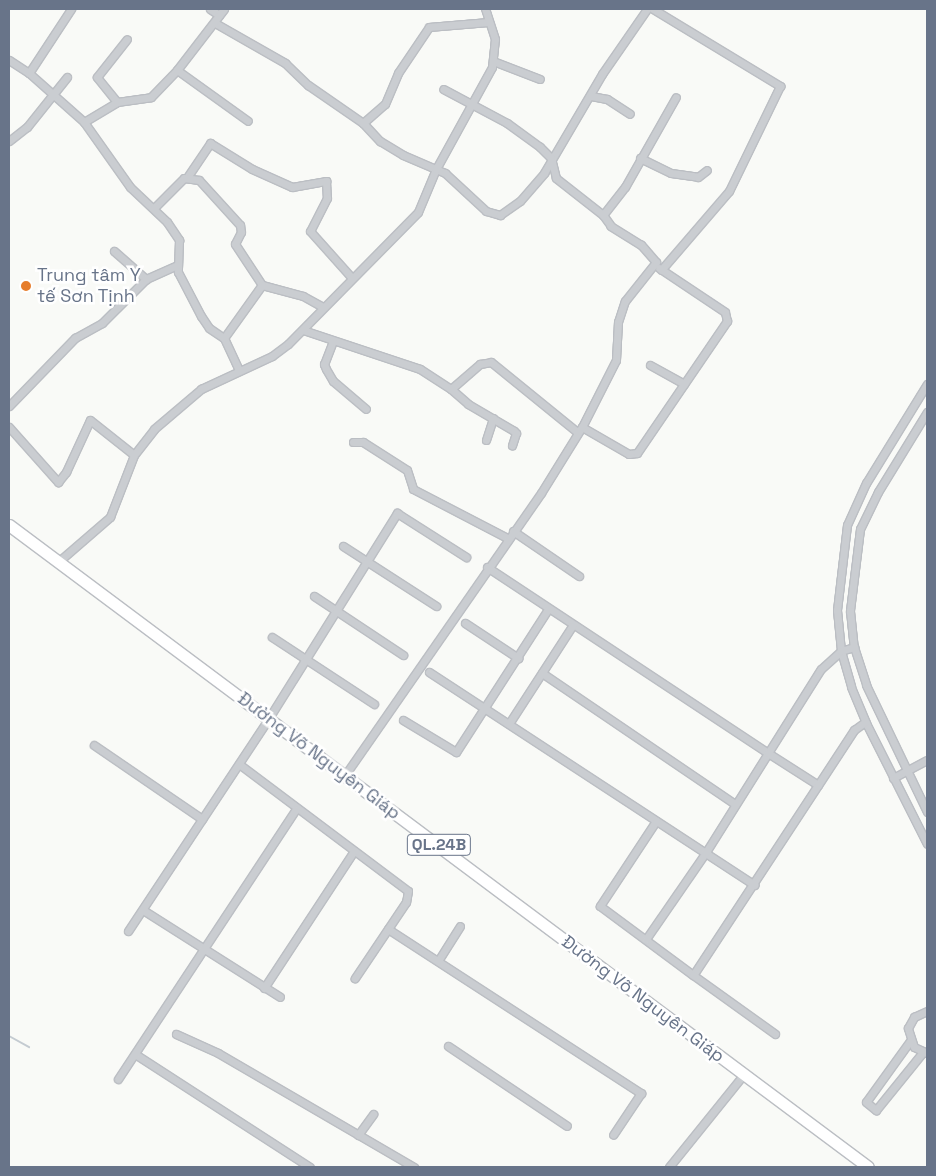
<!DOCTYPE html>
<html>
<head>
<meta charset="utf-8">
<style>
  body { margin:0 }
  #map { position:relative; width:936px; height:1176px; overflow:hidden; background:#f9faf7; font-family:"Space Grotesk",sans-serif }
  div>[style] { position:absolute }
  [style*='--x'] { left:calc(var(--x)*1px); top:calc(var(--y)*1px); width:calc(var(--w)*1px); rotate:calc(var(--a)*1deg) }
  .stream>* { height:2px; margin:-1px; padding:0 1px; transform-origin:1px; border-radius:1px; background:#c4cbd1 }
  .roads { filter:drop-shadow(1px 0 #bbbec3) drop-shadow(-1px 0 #bbbec3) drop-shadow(0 1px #bbbec3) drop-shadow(0 -1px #bbbec3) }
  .street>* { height:7px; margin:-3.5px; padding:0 3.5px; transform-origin:3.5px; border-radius:3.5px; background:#cacdd1 }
  .primary>* { height:11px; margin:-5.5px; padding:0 5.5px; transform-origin:5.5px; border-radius:5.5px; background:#fff }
  .dots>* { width:14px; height:14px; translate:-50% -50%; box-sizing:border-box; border:2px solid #fff; border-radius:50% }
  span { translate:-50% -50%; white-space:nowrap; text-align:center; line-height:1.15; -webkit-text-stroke:5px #fff; paint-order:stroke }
  .shield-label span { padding:1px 4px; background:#fff; border:1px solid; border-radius:4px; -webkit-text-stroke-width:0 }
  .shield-label { font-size:16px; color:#687489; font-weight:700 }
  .poi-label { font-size:18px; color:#687489 }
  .left { translate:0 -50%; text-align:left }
  .street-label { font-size:18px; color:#687489 }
  .frame { position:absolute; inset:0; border:10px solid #687489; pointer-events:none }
</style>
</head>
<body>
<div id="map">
  <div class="stream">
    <div style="--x:9;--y:1036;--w:23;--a:29"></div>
  </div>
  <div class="roads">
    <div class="street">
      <div style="--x:210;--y:9;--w:11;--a:34"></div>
      <div style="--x:653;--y:9;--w:149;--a:31.2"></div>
      <div style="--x:780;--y:86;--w:117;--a:115.9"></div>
      <div style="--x:729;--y:191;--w:104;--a:130.7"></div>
      <div style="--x:215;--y:23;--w:81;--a:29.7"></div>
      <div style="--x:285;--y:63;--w:32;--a:44"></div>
      <div style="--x:308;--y:85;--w:67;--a:34.6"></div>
      <div style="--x:363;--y:123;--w:25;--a:47"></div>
      <div style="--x:380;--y:141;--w:27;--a:31"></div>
      <div style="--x:403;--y:155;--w:46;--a:23.2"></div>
      <div style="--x:445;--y:173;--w:56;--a:42.8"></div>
      <div style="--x:486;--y:211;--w:15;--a:16"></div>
      <div style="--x:500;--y:215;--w:24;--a:-35"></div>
      <div style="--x:520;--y:201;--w:37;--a:-49"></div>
      <div style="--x:544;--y:173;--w:115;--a:-59.6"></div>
      <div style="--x:602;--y:74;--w:79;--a:-55.3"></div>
      <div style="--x:9;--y:60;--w:24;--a:33"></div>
      <div style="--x:29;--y:73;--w:74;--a:41.7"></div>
      <div style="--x:84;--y:122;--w:80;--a:54.7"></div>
      <div style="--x:130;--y:187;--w:51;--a:43.4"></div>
      <div style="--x:167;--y:222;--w:22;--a:56"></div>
      <div style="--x:179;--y:240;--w:32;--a:92"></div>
      <div style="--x:178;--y:272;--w:50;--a:62.4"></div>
      <div style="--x:201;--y:316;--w:14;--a:56"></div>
      <div style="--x:209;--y:328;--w:18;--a:34"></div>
      <div style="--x:224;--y:338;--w:35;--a:65"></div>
      <div style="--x:493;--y:61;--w:50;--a:21"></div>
      <div style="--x:177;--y:70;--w:87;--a:35.7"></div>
      <div style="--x:29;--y:73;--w:77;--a:-56.7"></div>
      <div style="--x:591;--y:96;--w:16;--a:11"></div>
      <div style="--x:607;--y:99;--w:27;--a:33"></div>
      <div style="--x:117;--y:102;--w:32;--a:-129"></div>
      <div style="--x:97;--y:77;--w:48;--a:-51.7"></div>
      <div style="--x:84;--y:122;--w:39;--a:-31"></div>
      <div style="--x:117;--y:102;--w:34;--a:-8"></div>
      <div style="--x:151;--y:97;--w:37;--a:-46"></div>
      <div style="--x:177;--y:70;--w:77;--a:-52.4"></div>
      <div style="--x:363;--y:123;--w:29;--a:-41"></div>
      <div style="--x:385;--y:104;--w:34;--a:-67"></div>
      <div style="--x:398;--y:73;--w:55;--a:-56"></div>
      <div style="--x:429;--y:27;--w:59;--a:-4.8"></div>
      <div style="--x:9;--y:141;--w:23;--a:-38"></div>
      <div style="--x:27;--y:127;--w:64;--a:-51.3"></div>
      <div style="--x:640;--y:158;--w:34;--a:26"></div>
      <div style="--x:671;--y:173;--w:27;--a:8"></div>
      <div style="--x:698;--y:177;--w:11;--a:-38"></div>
      <div style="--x:188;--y:176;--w:40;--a:-56"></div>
      <div style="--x:210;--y:143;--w:49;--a:31.8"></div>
      <div style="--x:252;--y:169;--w:44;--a:24.2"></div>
      <div style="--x:292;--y:187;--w:35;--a:-10"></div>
      <div style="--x:326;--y:181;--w:17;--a:87"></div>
      <div style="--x:327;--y:198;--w:37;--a:117"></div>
      <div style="--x:310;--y:231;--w:63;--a:48.2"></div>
      <div style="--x:154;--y:208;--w:42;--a:-45"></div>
      <div style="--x:184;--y:178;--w:15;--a:8"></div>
      <div style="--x:199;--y:180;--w:61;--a:47.7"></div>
      <div style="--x:240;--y:225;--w:7;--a:82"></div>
      <div style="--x:241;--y:232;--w:13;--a:117"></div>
      <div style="--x:235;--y:244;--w:49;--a:56.6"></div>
      <div style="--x:262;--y:285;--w:42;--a:15"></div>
      <div style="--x:303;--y:296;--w:23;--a:29"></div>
      <div style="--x:603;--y:215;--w:36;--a:-52"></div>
      <div style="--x:625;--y:187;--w:103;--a:-60.5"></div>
      <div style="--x:114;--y:251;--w:43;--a:41.2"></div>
      <div style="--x:303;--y:330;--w:123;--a:18.4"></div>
      <div style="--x:420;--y:369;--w:37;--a:33"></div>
      <div style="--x:451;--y:389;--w:38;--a:-41"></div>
      <div style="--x:480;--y:364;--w:11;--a:-10"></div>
      <div style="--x:491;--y:362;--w:111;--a:39.1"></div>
      <div style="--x:224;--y:338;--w:65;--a:-54.4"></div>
      <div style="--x:333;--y:341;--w:25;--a:111"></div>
      <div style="--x:324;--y:364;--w:5;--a:68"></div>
      <div style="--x:326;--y:369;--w:14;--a:60"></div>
      <div style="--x:333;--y:381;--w:43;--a:40.3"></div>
      <div style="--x:650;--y:365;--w:39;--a:29"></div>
      <div style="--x:927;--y:384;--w:116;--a:121.6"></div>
      <div style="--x:866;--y:483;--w:46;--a:114.3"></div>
      <div style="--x:847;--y:525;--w:86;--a:96.7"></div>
      <div style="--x:837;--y:610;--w:41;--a:84.4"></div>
      <div style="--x:841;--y:651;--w:37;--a:74"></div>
      <div style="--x:851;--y:687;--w:41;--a:67.2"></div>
      <div style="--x:867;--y:725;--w:133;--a:63.2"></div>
      <div style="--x:451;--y:389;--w:23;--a:41"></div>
      <div style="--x:468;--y:404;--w:53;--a:30.4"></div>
      <div style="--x:514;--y:431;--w:3;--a:45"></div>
      <div style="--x:516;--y:433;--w:13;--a:108"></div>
      <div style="--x:9;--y:406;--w:95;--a:-45.9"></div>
      <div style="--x:75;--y:338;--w:31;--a:-29"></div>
      <div style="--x:102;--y:323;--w:62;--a:-45"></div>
      <div style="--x:146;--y:279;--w:34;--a:-24"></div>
      <div style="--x:927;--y:412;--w:94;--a:121.5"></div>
      <div style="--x:878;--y:492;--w:41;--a:115.9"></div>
      <div style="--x:860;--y:529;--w:83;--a:97"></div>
      <div style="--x:850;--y:611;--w:36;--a:84"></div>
      <div style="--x:854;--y:647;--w:40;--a:72"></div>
      <div style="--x:866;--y:685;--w:141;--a:64.3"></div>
      <div style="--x:9;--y:427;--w:74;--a:48.3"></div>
      <div style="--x:58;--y:482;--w:13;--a:-51"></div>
      <div style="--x:66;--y:472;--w:57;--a:-65.2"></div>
      <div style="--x:90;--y:420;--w:56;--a:38.5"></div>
      <div style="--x:582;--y:427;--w:54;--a:29.9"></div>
      <div style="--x:629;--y:454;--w:8;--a:-7"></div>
      <div style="--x:637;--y:453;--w:160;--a:-55.7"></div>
      <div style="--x:727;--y:321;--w:9;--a:-103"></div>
      <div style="--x:725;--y:312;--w:79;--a:-146.3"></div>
      <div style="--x:486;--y:440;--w:23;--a:-72"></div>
      <div style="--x:353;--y:442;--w:10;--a:0"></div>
      <div style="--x:363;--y:442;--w:52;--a:32.5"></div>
      <div style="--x:407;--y:470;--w:20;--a:72"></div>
      <div style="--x:413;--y:489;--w:106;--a:27.5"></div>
      <div style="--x:513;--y:531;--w:80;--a:34.3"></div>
      <div style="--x:343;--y:546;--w:111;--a:32.8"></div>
      <div style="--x:58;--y:562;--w:69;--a:-40.9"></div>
      <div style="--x:110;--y:517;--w:66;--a:-68.8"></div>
      <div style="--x:134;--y:455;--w:33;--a:-52"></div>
      <div style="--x:154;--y:429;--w:62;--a:-40.4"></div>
      <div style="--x:201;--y:389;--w:78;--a:-24.9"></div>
      <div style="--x:272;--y:356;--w:20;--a:-37"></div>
      <div style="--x:288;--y:344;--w:185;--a:-45.4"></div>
      <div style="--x:418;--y:212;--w:47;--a:-67.3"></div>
      <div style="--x:436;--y:169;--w:116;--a:-61.2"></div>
      <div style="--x:492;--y:67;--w:28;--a:-84"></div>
      <div style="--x:495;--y:39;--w:32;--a:-108"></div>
      <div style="--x:487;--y:567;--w:337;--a:33.5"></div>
      <div style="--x:768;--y:753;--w:99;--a:-57.8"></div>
      <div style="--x:821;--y:669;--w:27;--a:-42"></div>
      <div style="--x:841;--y:651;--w:14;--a:-17"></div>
      <div style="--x:314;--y:596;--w:107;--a:33.5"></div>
      <div style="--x:465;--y:623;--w:64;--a:33.4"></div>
      <div style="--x:272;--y:637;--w:122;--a:33.3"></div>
      <div style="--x:429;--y:672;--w:389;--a:33.2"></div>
      <div style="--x:542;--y:673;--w:233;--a:34.2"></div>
      <div style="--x:403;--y:720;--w:62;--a:31.1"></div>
      <div style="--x:456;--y:752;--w:170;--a:-57.2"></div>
      <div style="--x:510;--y:722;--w:114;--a:-57.1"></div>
      <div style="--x:94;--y:745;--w:131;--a:34.4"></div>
      <div style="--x:239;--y:764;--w:211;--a:36.9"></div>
      <div style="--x:408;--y:891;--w:11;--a:100"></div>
      <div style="--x:406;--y:902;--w:92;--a:123.9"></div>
      <div style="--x:345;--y:775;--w:343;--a:-55.2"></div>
      <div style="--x:541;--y:493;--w:78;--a:-58.2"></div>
      <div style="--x:582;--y:427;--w:75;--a:-63.1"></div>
      <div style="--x:616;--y:360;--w:38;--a:-87"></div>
      <div style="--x:618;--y:322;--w:22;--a:-72"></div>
      <div style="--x:625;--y:301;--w:50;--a:-51.5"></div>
      <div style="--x:656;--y:262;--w:23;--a:-131"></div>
      <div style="--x:641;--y:245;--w:36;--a:-148"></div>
      <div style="--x:611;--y:226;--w:14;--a:-126"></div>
      <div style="--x:603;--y:215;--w:60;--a:-141.8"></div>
      <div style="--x:556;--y:178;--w:21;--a:-104"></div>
      <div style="--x:551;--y:158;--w:16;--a:-135"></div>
      <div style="--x:540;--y:147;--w:41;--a:-144"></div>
      <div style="--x:507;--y:123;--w:72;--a:-152"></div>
      <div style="--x:893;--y:778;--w:38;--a:-28"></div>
      <div style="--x:818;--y:785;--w:66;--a:-56.8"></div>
      <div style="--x:854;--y:730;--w:14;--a:-36"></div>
      <div style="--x:656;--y:821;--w:102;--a:123.4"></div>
      <div style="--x:600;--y:906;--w:116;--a:36.6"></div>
      <div style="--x:143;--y:910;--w:162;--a:32.4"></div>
      <div style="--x:388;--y:929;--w:302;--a:33"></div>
      <div style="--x:641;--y:1093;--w:50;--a:123.7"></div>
      <div style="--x:128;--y:931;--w:255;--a:-56.5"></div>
      <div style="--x:269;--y:718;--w:242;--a:-58"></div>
      <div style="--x:397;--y:513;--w:82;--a:32.5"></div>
      <div style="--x:646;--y:939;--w:106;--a:-55.4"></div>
      <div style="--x:706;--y:852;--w:117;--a:-57.9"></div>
      <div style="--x:768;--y:753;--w:59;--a:32.6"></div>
      <div style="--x:818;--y:785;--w:227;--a:123.3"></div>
      <div style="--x:693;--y:975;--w:101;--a:35.7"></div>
      <div style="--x:438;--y:961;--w:41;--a:-57.8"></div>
      <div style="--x:264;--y:988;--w:164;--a:-56.7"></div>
      <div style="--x:176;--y:1034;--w:46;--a:24.3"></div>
      <div style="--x:218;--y:1053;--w:227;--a:30.2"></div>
      <div style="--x:910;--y:1041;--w:75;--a:125.8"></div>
      <div style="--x:866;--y:1102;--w:13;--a:39"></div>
      <div style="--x:876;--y:1110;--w:75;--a:-51"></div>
      <div style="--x:448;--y:1046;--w:143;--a:33.9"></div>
      <div style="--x:927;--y:1053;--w:14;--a:-155"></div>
      <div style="--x:914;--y:1047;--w:20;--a:-108"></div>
      <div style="--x:908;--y:1028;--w:13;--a:-61"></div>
      <div style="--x:914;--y:1017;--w:14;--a:-25"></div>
      <div style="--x:135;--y:1054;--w:208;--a:32.9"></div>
      <div style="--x:118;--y:1079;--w:323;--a:-56.6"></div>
      <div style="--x:358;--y:1135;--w:26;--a:-54"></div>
      <div style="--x:669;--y:1167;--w:119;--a:-51.1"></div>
    </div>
    <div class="primary">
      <div style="--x:9;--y:525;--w:1072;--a:36.77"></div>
    </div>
  </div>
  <div class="dots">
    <div style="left:26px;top:286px;background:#e67d2b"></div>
  </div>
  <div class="shield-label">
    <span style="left:439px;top:845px">QL.24B</span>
  </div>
  <div class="poi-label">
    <span class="left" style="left:37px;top:286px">Trung tâm Y<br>tế Sơn Tịnh</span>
  </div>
  <div class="street-label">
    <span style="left:319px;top:756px;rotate:37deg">Đường Võ Nguyên Giáp</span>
    <span style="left:643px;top:999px;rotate:37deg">Đường Võ Nguyên Giáp</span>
  </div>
  <div class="frame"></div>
</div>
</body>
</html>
